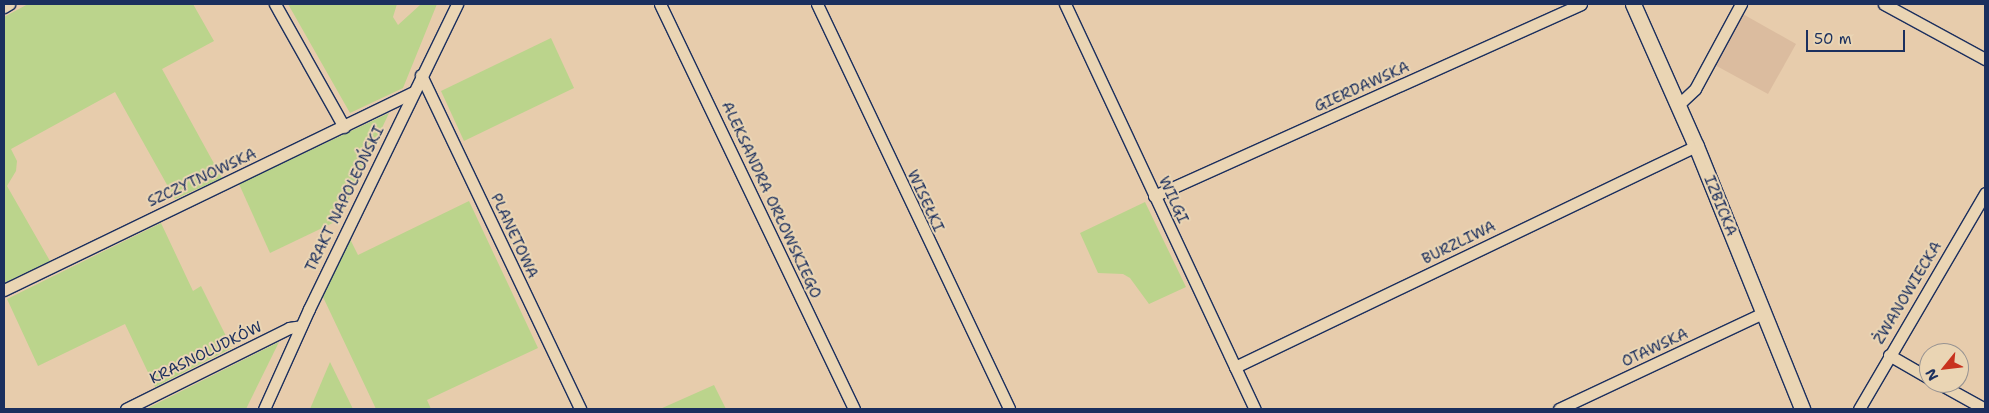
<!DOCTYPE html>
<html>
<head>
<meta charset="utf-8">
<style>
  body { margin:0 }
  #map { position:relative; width:1989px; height:413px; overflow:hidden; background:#e7ccac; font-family:"Shantell Sans",sans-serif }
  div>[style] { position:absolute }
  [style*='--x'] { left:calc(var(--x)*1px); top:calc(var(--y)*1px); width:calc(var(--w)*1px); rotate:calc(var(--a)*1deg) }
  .built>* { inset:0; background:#dbbc9f }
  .green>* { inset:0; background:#bbd48c }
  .roads { filter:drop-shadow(1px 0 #1b2f5e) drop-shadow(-1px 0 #1b2f5e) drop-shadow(0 1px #1b2f5e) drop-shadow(0 -1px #1b2f5e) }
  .street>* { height:11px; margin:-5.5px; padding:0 5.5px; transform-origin:5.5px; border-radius:5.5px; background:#ead5b4 }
  .secondary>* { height:15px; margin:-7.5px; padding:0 7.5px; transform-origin:7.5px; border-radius:7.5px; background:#ead5b4 }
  span { translate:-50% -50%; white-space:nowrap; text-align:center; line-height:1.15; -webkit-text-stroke:4px #ead5b4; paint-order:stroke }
  .street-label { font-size:15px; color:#1b2f5e }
  .frame { position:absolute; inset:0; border:5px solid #1b2f5e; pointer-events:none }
  .north { position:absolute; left:1919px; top:343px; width:50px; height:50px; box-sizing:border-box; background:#ead5b4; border:1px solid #979392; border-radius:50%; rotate:241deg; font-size:14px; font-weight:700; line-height:20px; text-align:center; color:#1b2f5e }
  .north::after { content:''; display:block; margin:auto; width:18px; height:22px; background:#c8321e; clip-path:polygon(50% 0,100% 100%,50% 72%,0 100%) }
  .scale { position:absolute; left:1806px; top:30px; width:99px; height:22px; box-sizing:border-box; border:2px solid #1b2f5e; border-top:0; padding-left:6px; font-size:15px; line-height:18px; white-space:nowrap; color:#1b2f5e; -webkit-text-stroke:4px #ead5b4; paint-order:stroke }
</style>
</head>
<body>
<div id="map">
  <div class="built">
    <div style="clip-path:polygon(1741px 13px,1796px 44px,1768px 94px,1713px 64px)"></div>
  </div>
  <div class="green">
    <div style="clip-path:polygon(28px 4px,193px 4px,214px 41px,162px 69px,222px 178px,175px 199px,115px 92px,11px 149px,17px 161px,16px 171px,7px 186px,50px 261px,4px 283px,4px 17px)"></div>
    <div style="clip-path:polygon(288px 4px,397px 4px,393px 17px,398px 25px,420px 5px,437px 4px,403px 88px,350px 113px)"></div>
    <div style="clip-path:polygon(551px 38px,574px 88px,464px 141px,441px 91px)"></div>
    <div style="clip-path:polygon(389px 113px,339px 220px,270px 253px,239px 184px)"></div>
    <div style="clip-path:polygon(469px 201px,538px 348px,427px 400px,431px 409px,376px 409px,323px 297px,350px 239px,358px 255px)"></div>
    <div style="clip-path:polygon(1145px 202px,1186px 287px,1149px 304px,1130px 278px,1123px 274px,1098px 273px,1080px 233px)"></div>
    <div style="clip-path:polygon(161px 223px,193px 291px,201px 286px,232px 348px,155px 387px,125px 324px,38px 366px,7px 299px)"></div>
    <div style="clip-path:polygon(279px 342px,246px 409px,146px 409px)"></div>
    <div style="clip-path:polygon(330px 362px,353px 409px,310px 409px)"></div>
    <div style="clip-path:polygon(714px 385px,726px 409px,660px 409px)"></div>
  </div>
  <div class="roads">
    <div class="street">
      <div style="--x:275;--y:4;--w:141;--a:60.7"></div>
      <div style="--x:660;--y:4;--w:449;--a:64.4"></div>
      <div style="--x:817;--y:4;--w:448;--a:64.6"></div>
      <div style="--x:1065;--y:4;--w:447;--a:64.9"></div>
      <div style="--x:1884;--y:4;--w:115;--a:28.6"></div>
      <div style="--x:4;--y:7;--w:6;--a:-31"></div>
      <div style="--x:421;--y:75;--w:370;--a:64.5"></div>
      <div style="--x:1678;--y:105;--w:23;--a:-43"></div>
      <div style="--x:1695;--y:89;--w:97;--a:-61.6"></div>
      <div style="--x:1154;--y:196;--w:468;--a:-24.2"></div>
      <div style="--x:4;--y:290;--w:454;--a:-25.8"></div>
      <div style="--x:1889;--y:355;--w:46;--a:29.9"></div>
      <div style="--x:1235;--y:367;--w:511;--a:-25.61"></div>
      <div style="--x:1938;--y:383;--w:54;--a:29"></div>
      <div style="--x:126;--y:409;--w:182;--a:-26.4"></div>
      <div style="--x:289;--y:328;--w:12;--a:-9"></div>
      <div style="--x:264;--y:409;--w:110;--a:-65.8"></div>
      <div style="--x:309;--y:309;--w:339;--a:-64.1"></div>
      <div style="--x:1559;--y:409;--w:225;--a:-25.2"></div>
      <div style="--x:1859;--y:409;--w:250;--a:-59.7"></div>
    </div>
    <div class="secondary">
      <div style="--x:1633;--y:4;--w:155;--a:66.1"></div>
      <div style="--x:1696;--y:146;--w:284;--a:68"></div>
    </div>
  </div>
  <div class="street-label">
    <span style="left:1362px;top:87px;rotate:-24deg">GIERDAWSKA</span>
    <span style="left:202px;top:178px;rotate:-25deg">SZCZYTNOWSKA</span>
    <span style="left:345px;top:199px;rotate:-64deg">TRAKT NAPOLEOŃSKI</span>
    <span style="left:771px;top:200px;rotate:65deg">ALEKSANDRA ORŁOWSKIEGO</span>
    <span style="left:1173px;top:200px;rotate:65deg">WILGI</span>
    <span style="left:925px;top:201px;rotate:65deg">WISEŁKI</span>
    <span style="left:1720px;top:206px;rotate:68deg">IZBICKA</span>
    <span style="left:514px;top:236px;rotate:65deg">PLANETOWA</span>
    <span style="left:1459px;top:243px;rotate:-26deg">BURZLIWA</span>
    <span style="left:1908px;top:293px;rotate:-59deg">ŻWANOWIECKA</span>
    <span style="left:1655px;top:348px;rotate:-25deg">OTAWSKA</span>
    <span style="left:206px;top:353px;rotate:-26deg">KRASNOLUDKÓW</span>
  </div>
  <div class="frame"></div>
  <div class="north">N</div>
  <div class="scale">50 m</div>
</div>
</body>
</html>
